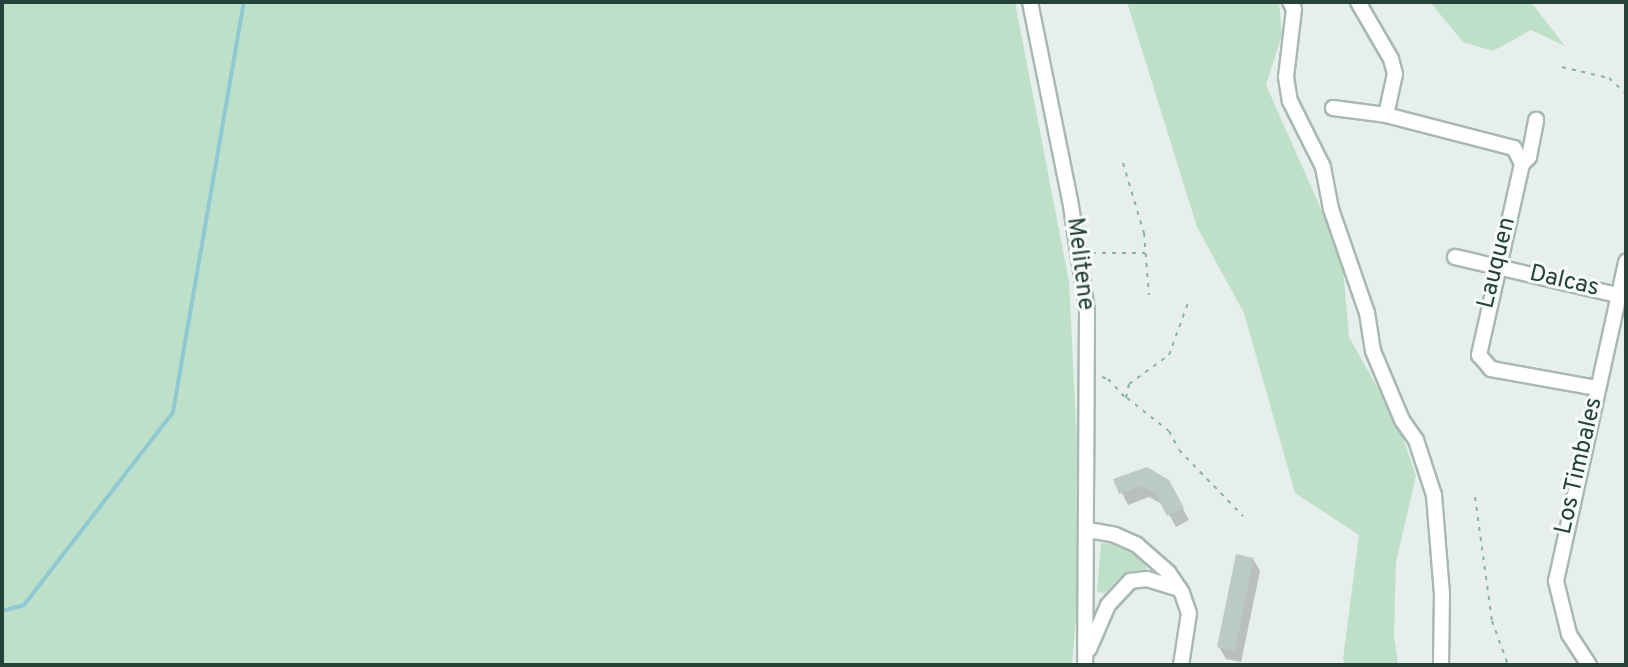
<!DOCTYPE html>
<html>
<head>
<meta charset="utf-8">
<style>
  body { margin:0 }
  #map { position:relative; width:1628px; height:667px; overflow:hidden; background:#e6efeb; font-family:Overpass,sans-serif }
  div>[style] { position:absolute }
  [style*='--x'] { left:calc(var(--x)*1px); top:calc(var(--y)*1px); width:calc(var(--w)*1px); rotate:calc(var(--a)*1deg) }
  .green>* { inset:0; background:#bfe0c8 }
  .shadow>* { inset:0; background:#0003 }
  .stream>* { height:4px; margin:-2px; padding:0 2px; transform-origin:2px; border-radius:2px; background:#8ec9d4 }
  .building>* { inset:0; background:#bbcac4 }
  .path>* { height:2px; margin-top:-1px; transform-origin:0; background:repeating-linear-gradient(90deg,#86b3a5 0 4px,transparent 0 10px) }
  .roads { filter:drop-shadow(2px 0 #a8b8b2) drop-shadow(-2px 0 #a8b8b2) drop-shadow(0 2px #a8b8b2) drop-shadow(0 -2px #a8b8b2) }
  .minor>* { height:14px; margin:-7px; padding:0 7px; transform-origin:7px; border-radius:7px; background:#fff }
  span { translate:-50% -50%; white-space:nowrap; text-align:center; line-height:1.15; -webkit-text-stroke:6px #f7fbf9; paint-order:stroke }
  .street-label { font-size:24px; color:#24423a }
  .frame { position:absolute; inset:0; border:4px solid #24423a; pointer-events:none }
</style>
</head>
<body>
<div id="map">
  <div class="green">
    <div style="clip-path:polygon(2px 2px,1015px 2px,1069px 282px,1082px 544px,1072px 665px,2px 665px)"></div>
    <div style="clip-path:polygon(1127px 2px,1279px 2px,1282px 35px,1266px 85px,1342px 256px,1349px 337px,1399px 426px,1416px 476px,1396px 562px,1394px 635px,1398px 665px,1345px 665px,1343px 659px,1359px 535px,1295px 493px,1244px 313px,1197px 227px)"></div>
    <div style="clip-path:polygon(1430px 2px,1531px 2px,1565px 46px,1531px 30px,1493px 51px,1463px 42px)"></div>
    <div style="clip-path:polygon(1101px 543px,1115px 544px,1141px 557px,1149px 573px,1122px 575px,1105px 593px,1097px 592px)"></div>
  </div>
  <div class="shadow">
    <div style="clip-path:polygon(1146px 469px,1175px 494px,1189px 520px,1176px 527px,1164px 505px,1149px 497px,1128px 505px,1116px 481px)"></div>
    <div style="clip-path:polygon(1253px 559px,1260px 571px,1241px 662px,1226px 659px,1219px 647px)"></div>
  </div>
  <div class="stream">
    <div style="--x:2;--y:611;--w:23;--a:-15"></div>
    <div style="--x:24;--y:605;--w:244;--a:-52.3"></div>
    <div style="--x:173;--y:412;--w:416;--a:-80.2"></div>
  </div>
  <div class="building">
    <div style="clip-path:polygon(1147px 467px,1169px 480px,1184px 508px,1167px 516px,1156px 494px,1141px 486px,1119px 494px,1113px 479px)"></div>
    <div style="clip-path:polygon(1236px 554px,1254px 558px,1235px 651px,1217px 647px)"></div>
  </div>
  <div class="path">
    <div style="--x:1562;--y:67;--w:48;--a:13.2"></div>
    <div style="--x:1609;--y:78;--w:23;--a:43"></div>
    <div style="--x:1123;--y:163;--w:73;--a:73.3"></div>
    <div style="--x:1144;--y:233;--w:62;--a:85.4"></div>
    <div style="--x:1092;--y:253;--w:53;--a:0"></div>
    <div style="--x:1102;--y:377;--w:6;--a:18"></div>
    <div style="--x:1108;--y:379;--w:26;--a:47"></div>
    <div style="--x:1126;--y:398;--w:14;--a:-78"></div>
    <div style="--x:1129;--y:384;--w:49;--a:-35.9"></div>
    <div style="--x:1169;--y:355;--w:55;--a:-69.9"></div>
    <div style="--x:1127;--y:398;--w:53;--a:38.2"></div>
    <div style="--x:1169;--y:431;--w:21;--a:62"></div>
    <div style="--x:1179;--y:450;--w:92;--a:45.9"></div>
    <div style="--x:1475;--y:497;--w:125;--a:82.2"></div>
    <div style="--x:1492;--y:621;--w:47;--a:70"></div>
  </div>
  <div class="roads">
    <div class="minor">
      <div style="--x:1030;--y:2;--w:208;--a:78.6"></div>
      <div style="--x:1071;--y:206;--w:105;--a:81.3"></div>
      <div style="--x:1087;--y:310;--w:355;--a:90.3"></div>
      <div style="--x:1290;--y:2;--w:8;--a:60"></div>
      <div style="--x:1294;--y:9;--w:68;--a:96.7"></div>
      <div style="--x:1286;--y:77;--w:24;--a:81"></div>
      <div style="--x:1290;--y:101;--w:74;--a:63.4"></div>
      <div style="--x:1323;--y:167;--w:43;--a:79.2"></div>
      <div style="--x:1331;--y:209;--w:110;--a:70.9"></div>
      <div style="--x:1367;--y:313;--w:38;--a:81"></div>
      <div style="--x:1373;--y:351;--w:75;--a:67.2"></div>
      <div style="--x:1402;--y:420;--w:24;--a:55"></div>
      <div style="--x:1416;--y:440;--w:58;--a:71.9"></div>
      <div style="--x:1434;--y:495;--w:99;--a:85.4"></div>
      <div style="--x:1442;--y:594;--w:71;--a:90.8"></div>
      <div style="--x:1358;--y:2;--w:66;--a:59.9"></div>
      <div style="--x:1391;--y:59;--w:16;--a:75"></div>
      <div style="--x:1395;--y:74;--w:42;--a:102.4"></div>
      <div style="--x:1333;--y:108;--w:53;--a:7.5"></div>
      <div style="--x:1386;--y:115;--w:132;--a:14.5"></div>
      <div style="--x:1514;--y:148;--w:18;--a:63"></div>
      <div style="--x:1522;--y:164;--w:196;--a:102.7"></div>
      <div style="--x:1479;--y:355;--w:18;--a:49"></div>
      <div style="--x:1491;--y:369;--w:108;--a:10.2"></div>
      <div style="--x:1522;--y:164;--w:10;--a:-45"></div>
      <div style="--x:1529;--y:157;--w:38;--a:-79"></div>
      <div style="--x:1455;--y:257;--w:176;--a:13.2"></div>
      <div style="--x:1088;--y:530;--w:27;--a:10"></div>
      <div style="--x:1115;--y:535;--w:24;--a:24"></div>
      <div style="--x:1137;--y:545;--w:41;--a:41.1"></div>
      <div style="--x:1168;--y:572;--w:25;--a:56"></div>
      <div style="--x:1182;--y:593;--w:21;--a:71"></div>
      <div style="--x:1189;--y:613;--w:53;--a:98.7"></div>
      <div style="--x:1089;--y:649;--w:48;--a:-66.6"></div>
      <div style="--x:1108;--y:605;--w:33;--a:-47"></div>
      <div style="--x:1130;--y:581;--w:17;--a:-7"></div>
      <div style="--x:1147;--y:579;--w:34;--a:17"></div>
      <div style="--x:1589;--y:665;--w:37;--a:-123"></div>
      <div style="--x:1569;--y:634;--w:55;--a:-103.8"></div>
      <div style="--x:1556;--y:581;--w:327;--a:-77.6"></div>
    </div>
  </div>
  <div class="street-label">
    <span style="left:1498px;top:263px;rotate:-76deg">Lauquen</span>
    <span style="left:1079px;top:264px;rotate:83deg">Melitene</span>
    <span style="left:1564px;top:282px;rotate:13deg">Dalcas</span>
    <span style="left:1580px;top:466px;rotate:-77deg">Los Timbales</span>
  </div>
  <div class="frame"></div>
</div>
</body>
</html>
